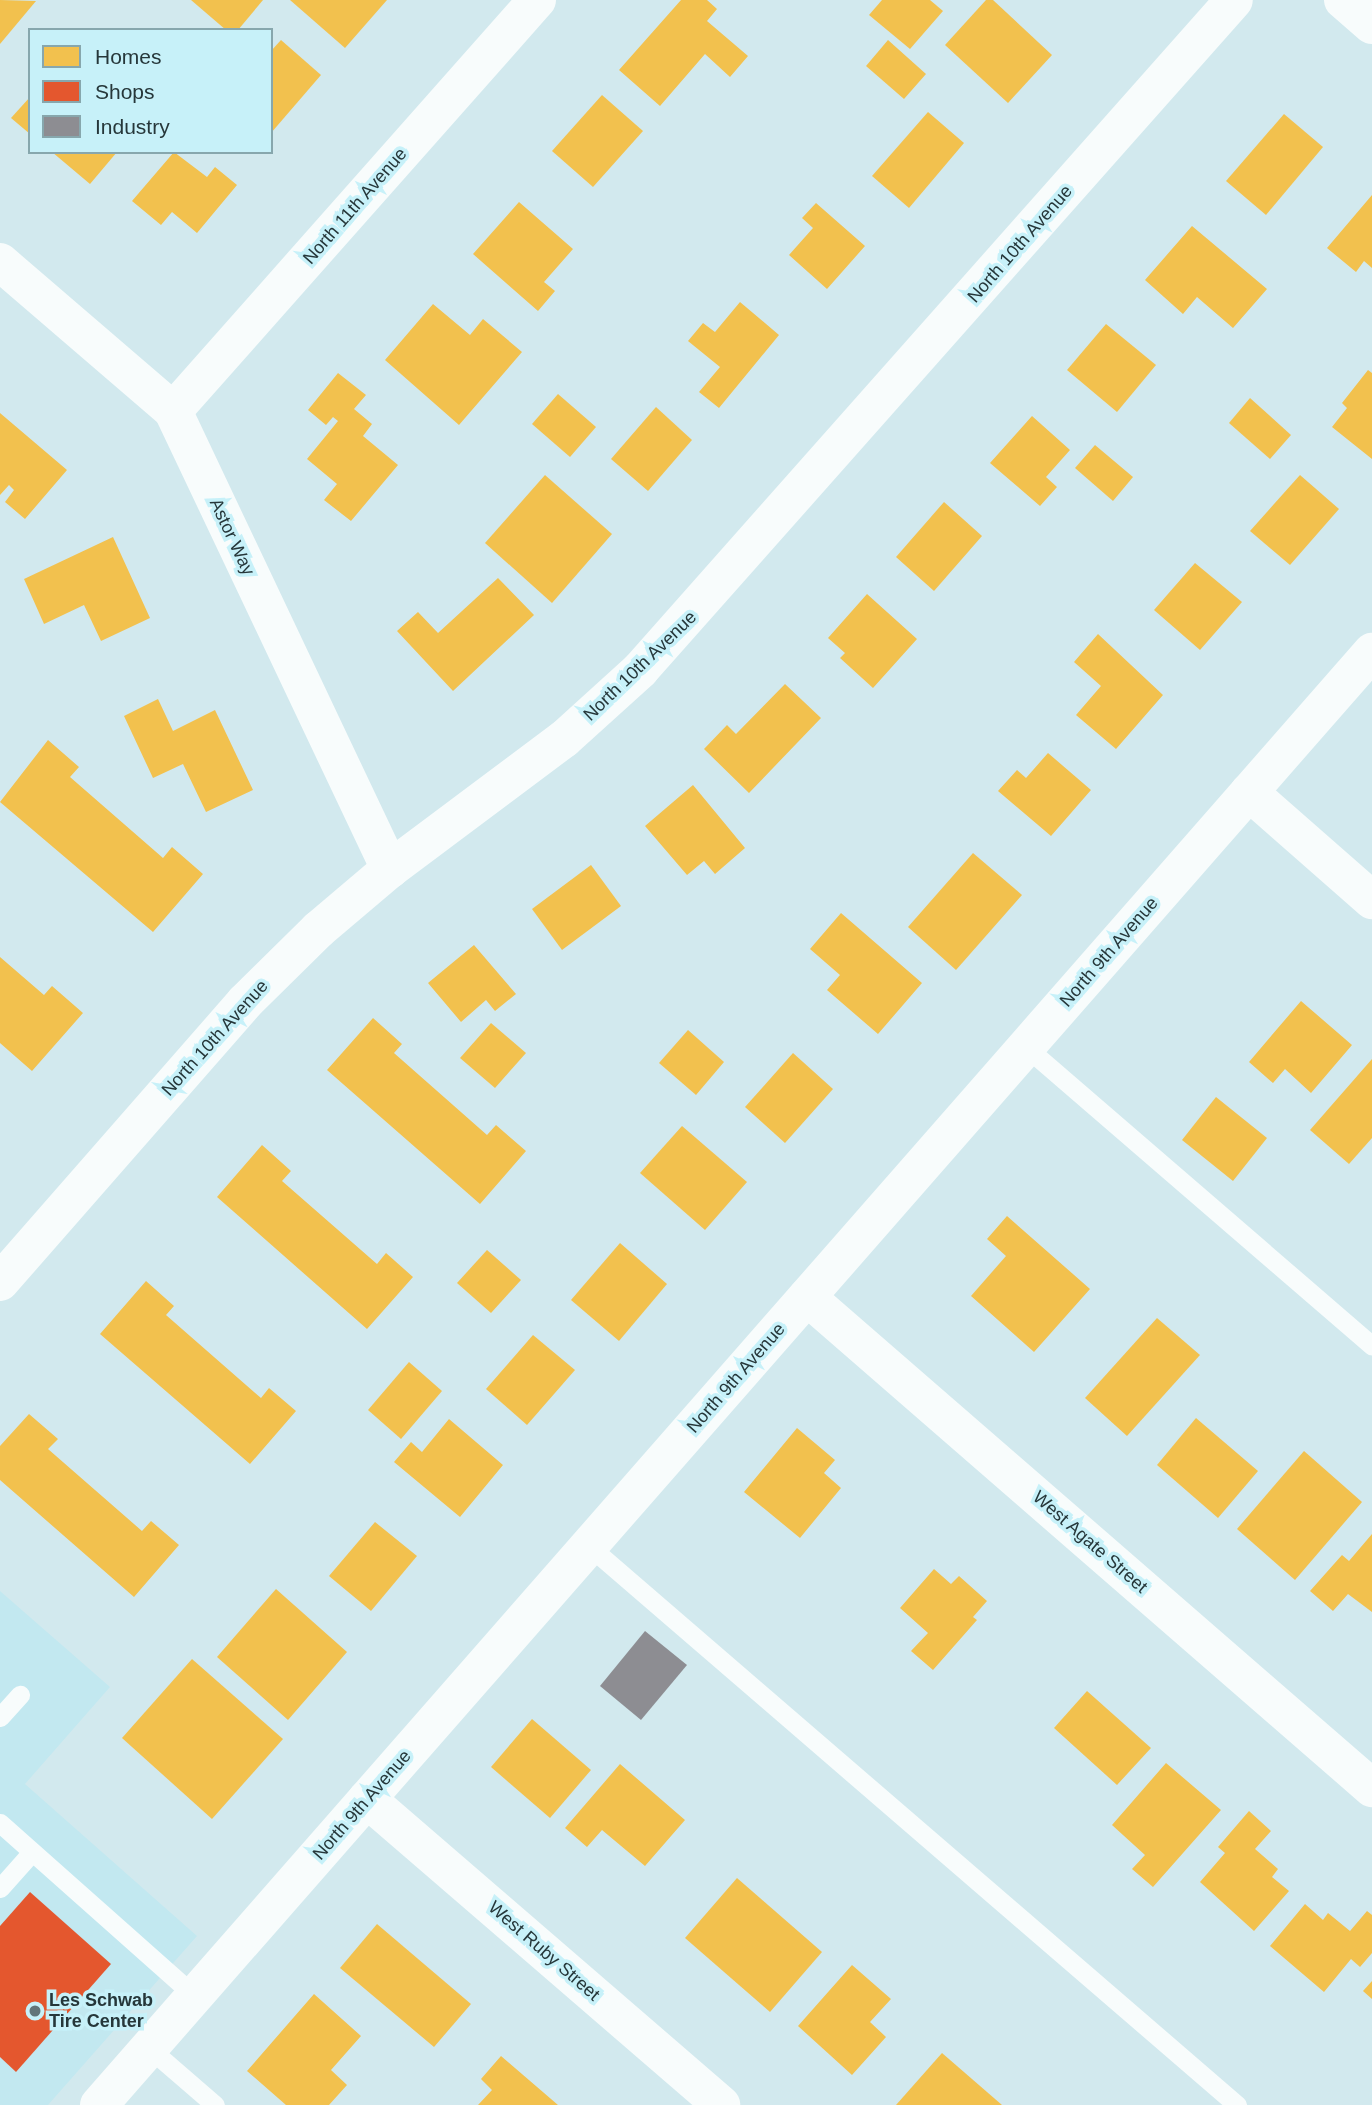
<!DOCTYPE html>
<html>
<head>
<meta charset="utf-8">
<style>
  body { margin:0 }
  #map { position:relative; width:1372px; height:2105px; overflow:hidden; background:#d2e9ee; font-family:Arial,sans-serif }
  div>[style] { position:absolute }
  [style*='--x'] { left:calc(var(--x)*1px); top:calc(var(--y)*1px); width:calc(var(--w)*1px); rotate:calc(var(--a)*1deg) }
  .built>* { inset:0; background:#c2e8f0 }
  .homes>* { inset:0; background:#f2c14e }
  .shops>* { inset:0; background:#e4572e }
  .industry>* { inset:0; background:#8d8d92 }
  .service>* { height:19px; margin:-9.5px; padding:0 9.5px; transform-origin:9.5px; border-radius:9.5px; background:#f8fcfc }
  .minor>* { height:38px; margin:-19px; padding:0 19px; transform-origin:19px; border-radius:19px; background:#f8fcfc }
  .dots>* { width:19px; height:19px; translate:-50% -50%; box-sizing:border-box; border:4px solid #c7f1f9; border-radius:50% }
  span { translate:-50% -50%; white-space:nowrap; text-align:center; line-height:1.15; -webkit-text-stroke:7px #c7f1f9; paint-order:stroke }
  .street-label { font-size:18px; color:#26373a }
  .poi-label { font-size:18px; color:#26373a; font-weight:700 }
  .left { translate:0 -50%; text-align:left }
  .legend { position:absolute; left:28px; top:28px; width:245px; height:126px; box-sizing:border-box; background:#c7f1f9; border:2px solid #87a7ad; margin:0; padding:9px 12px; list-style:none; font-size:21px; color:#26373a }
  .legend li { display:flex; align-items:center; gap:14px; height:35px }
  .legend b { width:35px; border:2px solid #87a7ad }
</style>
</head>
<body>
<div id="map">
  <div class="built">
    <div style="clip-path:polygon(0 1591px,110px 1687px,25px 1784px,197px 1936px,48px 2105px,0 2105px)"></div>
  </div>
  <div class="homes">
    <div style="clip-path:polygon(0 0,36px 1px,0 44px)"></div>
    <div style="clip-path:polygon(191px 0,263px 0,238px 30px,226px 30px)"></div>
    <div style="clip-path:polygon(290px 0,387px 0,345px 48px)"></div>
    <div style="clip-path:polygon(681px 0,707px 0,717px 9px,707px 21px,748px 56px,730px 77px,705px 54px,660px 106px,619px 70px)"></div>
    <div style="clip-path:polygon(882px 0,930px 0,943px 11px,910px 49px,869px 15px)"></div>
    <div style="clip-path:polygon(986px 0,993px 0,1052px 55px,1008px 103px,945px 45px)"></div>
    <div style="clip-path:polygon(281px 40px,321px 75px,271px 133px,271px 51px)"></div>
    <div style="clip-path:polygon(888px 40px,926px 74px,904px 99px,866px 66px)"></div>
    <div style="clip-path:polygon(602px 95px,643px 131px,593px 187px,552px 151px)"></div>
    <div style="clip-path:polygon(30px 97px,30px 134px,11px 118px)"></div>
    <div style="clip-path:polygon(928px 112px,964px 143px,909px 208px,872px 176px)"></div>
    <div style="clip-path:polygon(1284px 114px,1323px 147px,1266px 215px,1226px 181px)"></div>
    <div style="clip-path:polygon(52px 152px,117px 152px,90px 184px)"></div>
    <div style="clip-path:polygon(174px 152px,207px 177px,215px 167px,237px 185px,197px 233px,172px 212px,161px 225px,132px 201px)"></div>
    <div style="clip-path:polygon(1372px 195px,1372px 268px,1364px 261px,1356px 272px,1327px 248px)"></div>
    <div style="clip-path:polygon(519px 202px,573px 249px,544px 282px,555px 291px,538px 311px,473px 254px)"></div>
    <div style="clip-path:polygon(816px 203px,865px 246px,827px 289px,789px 255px,813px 228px,802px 218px)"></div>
    <div style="clip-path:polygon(1192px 226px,1267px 289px,1233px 328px,1197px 297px,1183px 314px,1145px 280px)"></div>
    <div style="clip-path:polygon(740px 302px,779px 335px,719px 408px,699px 392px,720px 367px,688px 341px,703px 323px,715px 332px)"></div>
    <div style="clip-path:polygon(433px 304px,470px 335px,483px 319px,522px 352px,459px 425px,385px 360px)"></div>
    <div style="clip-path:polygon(1106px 324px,1156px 365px,1117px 412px,1067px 370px)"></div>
    <div style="clip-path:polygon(1368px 370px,1372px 373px,1372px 459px,1332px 427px,1347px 408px,1342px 403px)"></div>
    <div style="clip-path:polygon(338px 373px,366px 395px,354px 409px,372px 424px,363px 436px,398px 465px,351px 521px,324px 500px,337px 484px,307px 459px,338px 421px,333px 417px,326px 425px,308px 410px)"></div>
    <div style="clip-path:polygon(558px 394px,596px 427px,570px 457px,532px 424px)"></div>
    <div style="clip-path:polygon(1250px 398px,1291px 435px,1270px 459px,1229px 423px)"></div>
    <div style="clip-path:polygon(656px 407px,692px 440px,648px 491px,611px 459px)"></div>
    <div style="clip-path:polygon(0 413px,67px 470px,25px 519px,5px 502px,14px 490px,9px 485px,0 495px)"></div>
    <div style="clip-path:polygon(1032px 416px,1070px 450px,1046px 477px,1057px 487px,1040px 506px,990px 463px)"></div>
    <div style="clip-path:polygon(1095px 445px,1133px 477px,1113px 501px,1075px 468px)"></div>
    <div style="clip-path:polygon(545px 475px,612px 534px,552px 603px,485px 543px)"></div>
    <div style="clip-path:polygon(1300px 475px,1339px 509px,1290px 565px,1250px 531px)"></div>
    <div style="clip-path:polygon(944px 502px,982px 536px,934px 591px,896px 557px)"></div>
    <div style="clip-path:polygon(113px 537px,150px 618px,101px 641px,84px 605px,44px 624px,24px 579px)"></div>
    <div style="clip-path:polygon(1195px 563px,1242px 602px,1200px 650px,1154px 610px)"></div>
    <div style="clip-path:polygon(498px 578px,534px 615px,453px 691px,397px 631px,418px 612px,438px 633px)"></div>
    <div style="clip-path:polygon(867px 594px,917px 639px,873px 688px,840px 658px,845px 653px,828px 638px)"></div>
    <div style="clip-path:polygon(1098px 634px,1163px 695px,1116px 749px,1076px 715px,1101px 686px,1074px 662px)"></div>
    <div style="clip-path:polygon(785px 684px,821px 718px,749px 793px,704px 749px,727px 725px,736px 734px)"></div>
    <div style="clip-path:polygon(158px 699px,173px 731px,215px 710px,253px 790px,206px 812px,183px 764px,153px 778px,124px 716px)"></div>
    <div style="clip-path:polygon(48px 740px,79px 767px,70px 777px,163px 858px,172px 847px,203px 874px,153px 932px,0 802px)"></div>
    <div style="clip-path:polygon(1048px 753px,1091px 790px,1051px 836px,998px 791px,1017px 770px,1026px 778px)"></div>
    <div style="clip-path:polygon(693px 785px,745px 848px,715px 874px,704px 861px,687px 875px,645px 826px)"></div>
    <div style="clip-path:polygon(973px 853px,1022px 895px,956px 970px,908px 927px)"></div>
    <div style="clip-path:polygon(591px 865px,621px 906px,562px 950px,532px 909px)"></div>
    <div style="clip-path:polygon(841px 913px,922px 983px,878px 1034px,827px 990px,840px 975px,810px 949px)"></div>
    <div style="clip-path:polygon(474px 945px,516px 994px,495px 1011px,486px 1000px,461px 1022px,428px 983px)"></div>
    <div style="clip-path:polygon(0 957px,44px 995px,52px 986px,83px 1013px,32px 1071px,0 1043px)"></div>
    <div style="clip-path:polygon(1301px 1001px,1352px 1045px,1311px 1093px,1285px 1069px,1273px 1083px,1249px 1062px)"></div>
    <div style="clip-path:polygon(373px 1018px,402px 1044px,394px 1053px,487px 1135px,496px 1125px,526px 1151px,480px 1204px,327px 1070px)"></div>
    <div style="clip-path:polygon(491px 1023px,526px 1053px,495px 1088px,460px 1058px)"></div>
    <div style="clip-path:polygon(688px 1030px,724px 1062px,696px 1095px,659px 1063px)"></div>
    <div style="clip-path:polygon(793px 1053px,833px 1089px,785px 1143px,745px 1107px)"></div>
    <div style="clip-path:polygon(1372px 1059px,1372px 1138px,1349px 1164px,1310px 1130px)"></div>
    <div style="clip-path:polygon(1216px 1097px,1267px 1138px,1233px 1181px,1182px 1140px)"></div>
    <div style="clip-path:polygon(682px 1126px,747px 1182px,705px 1230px,640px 1173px)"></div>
    <div style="clip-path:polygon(262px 1145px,291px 1171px,282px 1181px,377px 1264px,386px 1253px,413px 1277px,367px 1329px,217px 1197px)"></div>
    <div style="clip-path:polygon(1007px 1216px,1090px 1289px,1034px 1352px,971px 1296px,1006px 1256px,987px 1239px)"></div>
    <div style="clip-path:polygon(620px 1243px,667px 1284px,619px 1341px,571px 1300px)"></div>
    <div style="clip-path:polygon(487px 1250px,521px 1280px,491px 1313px,457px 1283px)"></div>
    <div style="clip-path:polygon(146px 1281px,174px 1306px,166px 1315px,261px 1398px,269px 1388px,296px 1411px,250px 1464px,100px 1334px)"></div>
    <div style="clip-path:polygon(1157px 1318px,1200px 1355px,1127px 1436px,1085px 1398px)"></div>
    <div style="clip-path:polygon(533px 1335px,575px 1370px,527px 1425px,486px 1389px)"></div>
    <div style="clip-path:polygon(409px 1362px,442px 1391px,401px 1439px,368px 1410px)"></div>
    <div style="clip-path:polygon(29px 1414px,58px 1439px,48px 1449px,142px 1531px,151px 1521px,179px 1545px,134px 1597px,0 1480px,0 1446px)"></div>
    <div style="clip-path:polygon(1196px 1418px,1258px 1471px,1218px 1518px,1157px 1465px)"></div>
    <div style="clip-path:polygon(449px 1419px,503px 1465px,460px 1517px,394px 1462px,411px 1442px,422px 1452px)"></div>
    <div style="clip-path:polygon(797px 1428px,835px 1460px,824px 1473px,841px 1488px,800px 1538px,744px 1492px)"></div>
    <div style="clip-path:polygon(1304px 1451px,1362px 1502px,1295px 1580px,1237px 1529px)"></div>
    <div style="clip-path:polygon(375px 1522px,417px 1556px,371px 1611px,329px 1576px)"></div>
    <div style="clip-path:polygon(1372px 1534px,1372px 1612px,1348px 1594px,1333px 1611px,1310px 1591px,1342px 1555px,1349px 1561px)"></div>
    <div style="clip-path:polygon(934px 1569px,951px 1584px,959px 1576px,987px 1601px,973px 1617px,977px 1620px,933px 1670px,911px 1651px,928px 1633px,900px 1608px)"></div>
    <div style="clip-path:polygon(276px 1589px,347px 1652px,288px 1720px,217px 1657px)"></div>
    <div style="clip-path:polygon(192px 1659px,283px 1739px,212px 1819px,122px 1738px)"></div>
    <div style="clip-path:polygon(1087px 1691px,1151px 1748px,1117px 1785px,1054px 1728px)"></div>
    <div style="clip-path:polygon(532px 1719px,591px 1770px,550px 1818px,491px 1767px)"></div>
    <div style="clip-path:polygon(1166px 1763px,1221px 1810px,1153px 1887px,1132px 1869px,1145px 1855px,1112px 1825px)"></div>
    <div style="clip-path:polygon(620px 1764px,685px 1820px,645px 1866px,602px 1830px,587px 1847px,565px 1828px)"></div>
    <div style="clip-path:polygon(1249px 1811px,1271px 1831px,1255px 1849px,1278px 1869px,1272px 1877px,1289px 1891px,1254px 1931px,1200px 1882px,1225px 1853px,1218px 1847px)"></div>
    <div style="clip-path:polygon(737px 1878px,822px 1952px,770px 2012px,685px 1938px)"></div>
    <div style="clip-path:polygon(1305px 1904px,1323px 1920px,1328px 1913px,1350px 1931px,1367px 1911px,1372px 1915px,1372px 1953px,1360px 1967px,1351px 1959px,1324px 1992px,1270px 1946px)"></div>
    <div style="clip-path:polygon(377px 1924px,471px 2004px,434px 2047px,340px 1968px)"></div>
    <div style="clip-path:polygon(852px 1965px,891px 1999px,870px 2022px,886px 2037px,852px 2075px,798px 2026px)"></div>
    <div style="clip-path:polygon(1372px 1981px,1372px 1999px,1363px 1991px)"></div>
    <div style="clip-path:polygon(314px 1994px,361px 2036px,331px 2070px,347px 2085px,329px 2105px,286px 2105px,247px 2071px)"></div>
    <div style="clip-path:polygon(942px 2053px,1002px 2105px,896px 2105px)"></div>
    <div style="clip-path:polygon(501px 2056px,558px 2105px,478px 2105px,492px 2090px,481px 2079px)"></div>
  </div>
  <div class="shops">
    <div style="clip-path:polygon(30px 1892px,111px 1964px,16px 2072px,0 2057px,0 1926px)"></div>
  </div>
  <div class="industry">
    <div style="clip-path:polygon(645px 1631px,687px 1665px,641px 1720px,600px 1686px)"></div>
  </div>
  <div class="service">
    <div style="--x:1026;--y:1047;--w:457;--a:40.8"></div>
    <div style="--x:589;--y:1546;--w:856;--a:40.78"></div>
    <div style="--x:0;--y:1717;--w:30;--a:-48"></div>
    <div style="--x:0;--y:1823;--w:261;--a:41.6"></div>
    <div style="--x:0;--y:1888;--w:48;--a:-48.4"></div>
    <div style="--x:149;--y:2048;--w:87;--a:40.8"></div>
  </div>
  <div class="minor">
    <div style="--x:1343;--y:0;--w:38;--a:41"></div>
    <div style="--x:0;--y:262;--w:228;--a:40.7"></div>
    <div style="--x:173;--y:411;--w:507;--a:64.65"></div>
    <div style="--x:173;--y:411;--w:549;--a:-48.47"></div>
    <div style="--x:1249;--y:792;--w:164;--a:41.3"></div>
    <div style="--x:0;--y:1282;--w:372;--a:-48.8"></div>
    <div style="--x:245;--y:1002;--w:103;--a:-44.6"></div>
    <div style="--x:318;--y:930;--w:94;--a:-40.3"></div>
    <div style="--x:390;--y:869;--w:217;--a:-36.8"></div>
    <div style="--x:564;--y:739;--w:103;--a:-42.2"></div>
    <div style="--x:640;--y:670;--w:895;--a:-48.44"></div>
    <div style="--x:807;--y:1297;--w:749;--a:40.99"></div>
    <div style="--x:367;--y:1799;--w:468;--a:40.8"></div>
    <div style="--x:99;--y:2105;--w:1932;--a:-48.78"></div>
  </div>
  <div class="dots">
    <div style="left:35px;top:2011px;background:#627579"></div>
  </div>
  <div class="street-label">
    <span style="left:355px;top:206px;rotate:-49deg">North 11th Avenue</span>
    <span style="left:1020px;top:244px;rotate:-49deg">North 10th Avenue</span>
    <span style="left:232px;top:537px;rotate:65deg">Astor Way</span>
    <span style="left:640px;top:666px;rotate:-44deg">North 10th Avenue</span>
    <span style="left:1109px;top:952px;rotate:-49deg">North 9th Avenue</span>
    <span style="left:215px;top:1038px;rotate:-48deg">North 10th Avenue</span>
    <span style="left:736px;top:1378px;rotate:-49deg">North 9th Avenue</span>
    <span style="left:1090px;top:1542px;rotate:41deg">West Agate Street</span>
    <span style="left:362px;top:1805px;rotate:-49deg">North 9th Avenue</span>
    <span style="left:544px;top:1951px;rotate:41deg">West Ruby Street</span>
  </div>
  <div class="poi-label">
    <span class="left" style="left:49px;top:2011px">Les Schwab<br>Tire Center</span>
  </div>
  <ul class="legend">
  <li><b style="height:19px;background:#f2c14e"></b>Homes</li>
  <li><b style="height:19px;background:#e4572e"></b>Shops</li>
  <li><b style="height:19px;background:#8d8d92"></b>Industry</li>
  </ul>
</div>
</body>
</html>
